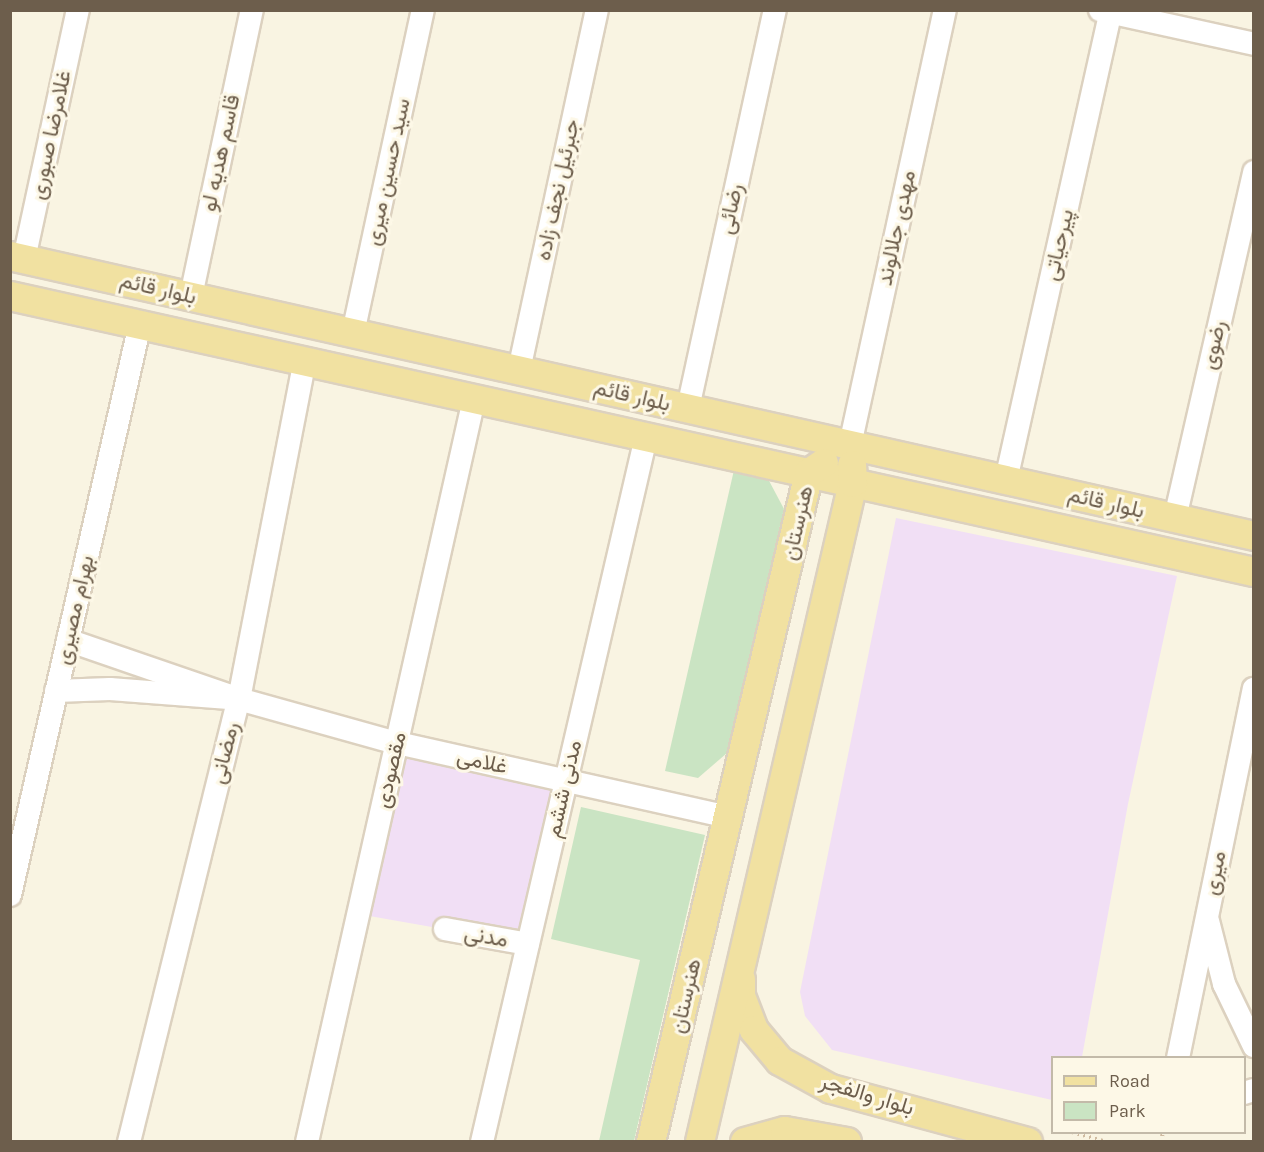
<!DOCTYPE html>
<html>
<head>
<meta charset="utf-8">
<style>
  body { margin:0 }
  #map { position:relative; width:1264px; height:1152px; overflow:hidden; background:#f9f4e2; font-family:Karla,Vazirmatn,sans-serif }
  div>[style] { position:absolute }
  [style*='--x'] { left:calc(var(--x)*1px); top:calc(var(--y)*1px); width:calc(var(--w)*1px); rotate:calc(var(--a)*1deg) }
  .education>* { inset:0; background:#f1dff5 }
  .green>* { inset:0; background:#cae4c3 }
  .path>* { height:4px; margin-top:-2px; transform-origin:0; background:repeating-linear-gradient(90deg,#cfbba1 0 1.5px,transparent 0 6px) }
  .roads { filter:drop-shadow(2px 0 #dcd1bf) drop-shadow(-2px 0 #dcd1bf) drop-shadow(0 2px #dcd1bf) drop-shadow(0 -2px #dcd1bf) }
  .minor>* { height:22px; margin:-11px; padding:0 11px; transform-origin:11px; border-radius:11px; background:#fff }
  .major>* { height:28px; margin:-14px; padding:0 14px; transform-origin:14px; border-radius:14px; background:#f1e1a1 }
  span { translate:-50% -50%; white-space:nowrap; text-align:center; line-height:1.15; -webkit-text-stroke:6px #fdf8e7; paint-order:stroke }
  .street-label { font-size:22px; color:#6d5e4c }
  .frame { position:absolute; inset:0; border:12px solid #6d5e4c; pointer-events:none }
  .legend { position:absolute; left:1051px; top:1056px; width:195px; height:78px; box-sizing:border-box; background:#fdf8e7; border:2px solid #c3baa9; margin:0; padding:8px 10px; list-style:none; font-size:18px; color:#6d5e4c }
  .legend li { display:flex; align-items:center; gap:12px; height:30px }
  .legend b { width:30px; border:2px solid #c3baa9 }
</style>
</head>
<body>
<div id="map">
  <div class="education">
    <div style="clip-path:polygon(896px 518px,1177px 576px,1128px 804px,1082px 1057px,1052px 1058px,1052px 1100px,832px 1050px,805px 1016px,800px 992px)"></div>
    <div style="clip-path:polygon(397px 743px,566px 781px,528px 944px,358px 914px)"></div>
  </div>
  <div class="green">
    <div style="clip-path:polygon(734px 470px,767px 477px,784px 509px,727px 753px,698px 778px,665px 771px)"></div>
    <div style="clip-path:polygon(581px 807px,705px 835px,634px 1141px,599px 1141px,640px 960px,551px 939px)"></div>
  </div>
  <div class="path">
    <div style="--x:1072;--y:1132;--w:35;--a:16"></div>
    <div style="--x:1161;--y:1142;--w:10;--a:-79"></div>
  </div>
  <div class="roads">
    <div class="minor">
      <div style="--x:1100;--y:10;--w:158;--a:12.4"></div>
      <div style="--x:24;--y:259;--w:255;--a:-77.8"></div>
      <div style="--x:191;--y:296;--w:292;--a:-78"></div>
      <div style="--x:353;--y:333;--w:330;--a:-77.8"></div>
      <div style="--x:519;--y:370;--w:368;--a:-77.8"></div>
      <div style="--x:688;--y:408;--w:407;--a:-77.7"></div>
      <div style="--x:850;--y:445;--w:445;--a:-77.7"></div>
      <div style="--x:1006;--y:480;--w:482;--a:-77.4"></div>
      <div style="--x:1175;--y:518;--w:355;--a:-77.1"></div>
      <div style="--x:56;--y:691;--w:54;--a:-2.1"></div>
      <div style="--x:110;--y:689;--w:129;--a:4.4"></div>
      <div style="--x:239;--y:699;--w:181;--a:-161"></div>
      <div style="--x:239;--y:699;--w:164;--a:15.6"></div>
      <div style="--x:397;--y:743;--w:339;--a:12.6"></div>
      <div style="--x:10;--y:895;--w:586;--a:-77.17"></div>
      <div style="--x:1208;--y:921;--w:65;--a:75.7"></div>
      <div style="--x:1224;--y:984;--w:69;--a:64.2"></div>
      <div style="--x:445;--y:929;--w:84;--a:10.2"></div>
      <div style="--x:1178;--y:1058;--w:377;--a:-78.4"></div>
      <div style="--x:1244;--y:1093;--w:10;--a:-17"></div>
      <div style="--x:129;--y:1142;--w:456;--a:-76.1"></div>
      <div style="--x:239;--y:699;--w:344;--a:-79"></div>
      <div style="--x:307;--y:1142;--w:762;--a:-77.33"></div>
      <div style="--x:482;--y:1142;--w:724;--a:-76.9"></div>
    </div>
    <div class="major">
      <div style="--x:10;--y:256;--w:1275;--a:12.68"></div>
      <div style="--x:10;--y:296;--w:1274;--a:12.51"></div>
      <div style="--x:741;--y:980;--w:16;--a:90"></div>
      <div style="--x:741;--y:996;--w:36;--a:69"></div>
      <div style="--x:754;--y:1030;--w:40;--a:50"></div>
      <div style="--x:780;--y:1061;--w:58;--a:28.8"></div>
      <div style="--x:831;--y:1089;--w:204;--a:15.1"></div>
      <div style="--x:651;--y:1142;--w:687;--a:-76.71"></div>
      <div style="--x:809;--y:473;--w:18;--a:-34"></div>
      <div style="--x:700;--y:1142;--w:677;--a:-76.93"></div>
      <div style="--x:853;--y:483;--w:18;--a:-93"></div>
      <div style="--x:745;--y:1142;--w:41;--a:-15.4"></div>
      <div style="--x:785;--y:1131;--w:63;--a:10.1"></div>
    </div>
  </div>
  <div class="street-label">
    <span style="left:51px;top:135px;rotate:-78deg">غلامرضا صبوری</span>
    <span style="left:221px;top:153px;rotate:-78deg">قاسم هدیه لو</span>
    <span style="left:388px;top:172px;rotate:-78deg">سید حسین میری</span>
    <span style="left:558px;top:190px;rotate:-78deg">جبرئیل نجف زاده</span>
    <span style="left:731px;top:209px;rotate:-78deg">رضائی</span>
    <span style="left:897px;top:228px;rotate:-78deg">مهدی جلالوند</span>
    <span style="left:1059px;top:245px;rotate:-77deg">پیرحیاتی</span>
    <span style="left:158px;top:289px;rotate:13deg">بلوار قائم</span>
    <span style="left:1214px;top:345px;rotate:-77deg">رضوی</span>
    <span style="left:632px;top:396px;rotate:13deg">بلوار قائم</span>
    <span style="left:1106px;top:503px;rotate:13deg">بلوار قائم</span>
    <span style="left:798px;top:523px;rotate:-77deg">هنرستان</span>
    <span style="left:75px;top:610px;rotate:-77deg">بهرام مصیری</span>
    <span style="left:225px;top:753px;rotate:-76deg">رمضانی</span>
    <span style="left:482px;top:762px;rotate:13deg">غلامی</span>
    <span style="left:391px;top:770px;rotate:-77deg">مقصودی</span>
    <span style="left:564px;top:789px;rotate:-77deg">مدنی ششم</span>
    <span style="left:1215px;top:873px;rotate:-78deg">میری</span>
    <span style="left:486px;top:937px;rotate:10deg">مدنی</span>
    <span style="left:686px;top:996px;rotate:-77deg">هنرستان</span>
    <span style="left:867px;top:1095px;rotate:17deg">بلوار والفجر</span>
  </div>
  <div class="frame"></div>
  <ul class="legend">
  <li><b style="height:8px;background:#f1e1a1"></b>Road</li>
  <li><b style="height:16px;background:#cae4c3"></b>Park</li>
  </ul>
</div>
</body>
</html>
